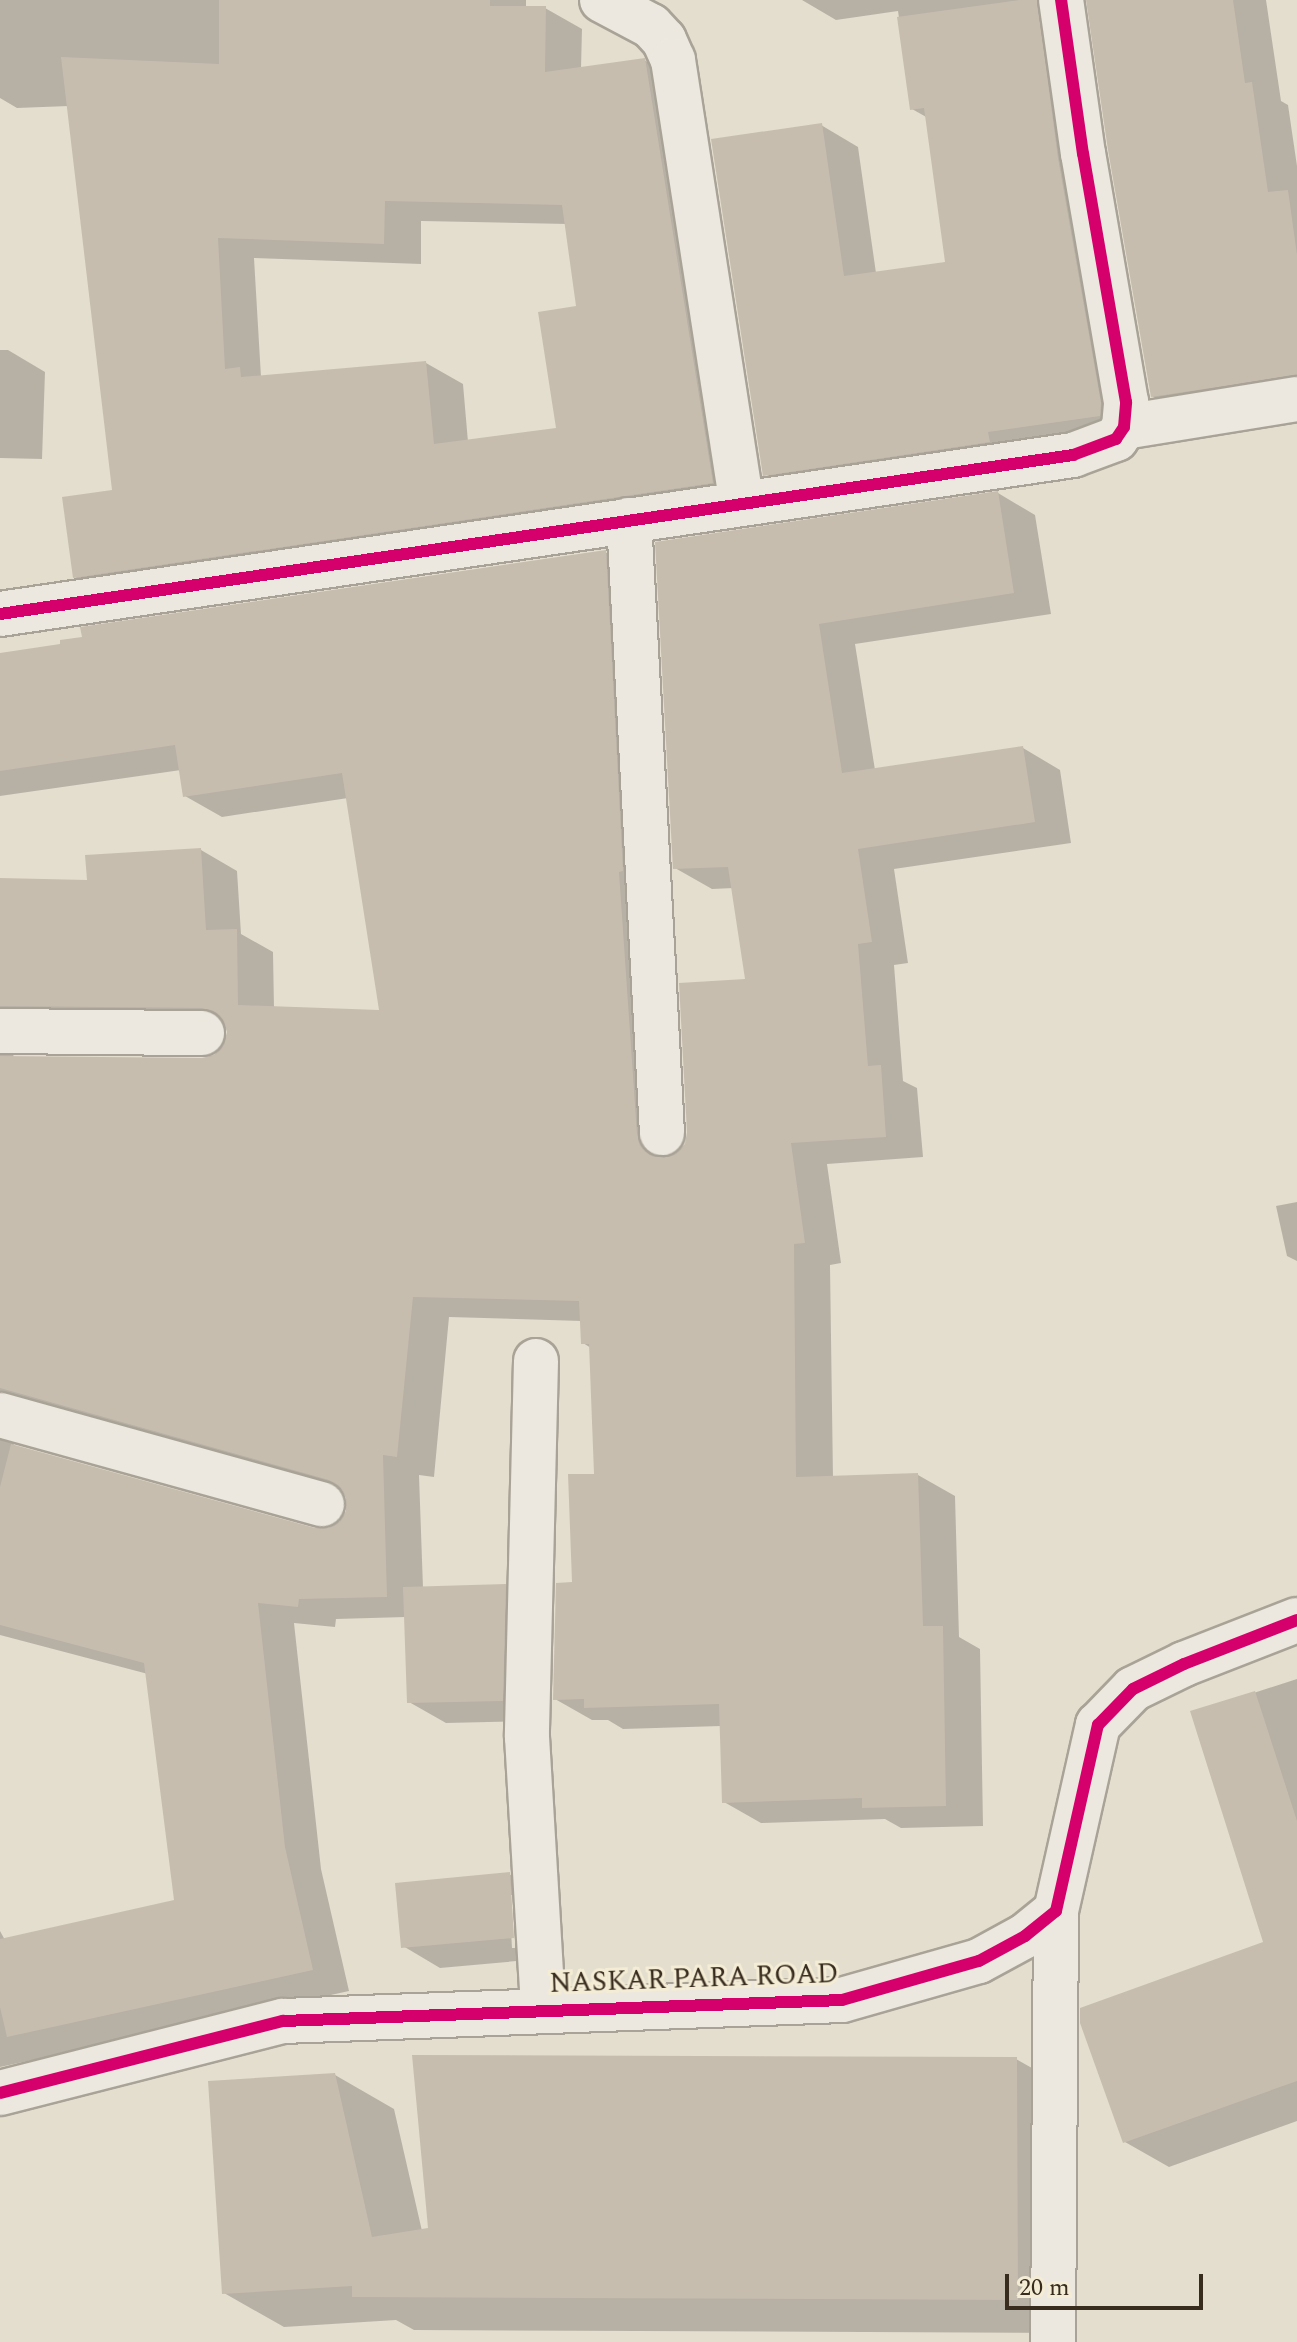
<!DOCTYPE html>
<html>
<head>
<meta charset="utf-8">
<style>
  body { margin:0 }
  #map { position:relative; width:1297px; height:2342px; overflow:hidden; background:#e4dece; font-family:Spectral,serif }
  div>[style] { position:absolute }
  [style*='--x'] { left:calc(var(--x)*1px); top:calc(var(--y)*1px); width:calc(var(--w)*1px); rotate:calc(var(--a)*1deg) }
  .shadow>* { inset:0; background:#0003 }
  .building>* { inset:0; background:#c7bdaf }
  .roads { filter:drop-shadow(2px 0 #a9a397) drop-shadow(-2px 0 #a9a397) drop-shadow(0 2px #a9a397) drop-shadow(0 -2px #a9a397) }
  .minor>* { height:44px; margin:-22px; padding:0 22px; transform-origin:22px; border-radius:22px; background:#ece8df }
  .cycleway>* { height:12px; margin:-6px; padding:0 6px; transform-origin:6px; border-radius:6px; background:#d6006c }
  span { translate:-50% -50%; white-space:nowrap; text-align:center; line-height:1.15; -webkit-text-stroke:6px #f4ecd4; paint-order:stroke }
  .street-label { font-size:28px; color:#382c1f }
  .scale { position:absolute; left:1005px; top:2274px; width:198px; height:36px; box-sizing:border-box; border:4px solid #382c1f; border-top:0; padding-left:10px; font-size:24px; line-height:28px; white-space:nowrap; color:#382c1f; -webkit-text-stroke:6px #f4ecd4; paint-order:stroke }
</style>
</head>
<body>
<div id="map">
  <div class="shadow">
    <div style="clip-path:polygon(evenodd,0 0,526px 0,526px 8px,545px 8px,582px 29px,581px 69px,644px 60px,681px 81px,750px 503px,112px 598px,75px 577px,114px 492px,69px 106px,17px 108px,0 98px,0 0,421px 221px,567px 224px,578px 308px,558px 429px,468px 442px,463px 384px,426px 363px,261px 377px,254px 258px,421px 264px,421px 221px)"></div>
    <div style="clip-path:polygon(802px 0,1084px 0,1075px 11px,1137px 425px,802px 496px,765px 474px,821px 125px,858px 147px,876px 273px,947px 264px,928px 118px,912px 109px,898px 11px,836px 20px)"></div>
    <div style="clip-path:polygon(1088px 0,1266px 0,1281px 101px,1288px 105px,1297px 166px,1297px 400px,1189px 417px,1152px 396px)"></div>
    <div style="clip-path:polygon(0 350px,8px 350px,45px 372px,42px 459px,0 458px)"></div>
    <div style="clip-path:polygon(evenodd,998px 493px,1035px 515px,1051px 614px,855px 644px,875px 770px,1023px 748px,1060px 770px,1071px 843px,894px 869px,908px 963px,894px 965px,903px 1081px,917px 1088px,923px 1157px,827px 1164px,841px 1263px,830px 1265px,833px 1478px,918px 1475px,955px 1496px,959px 1637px,980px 1649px,983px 1826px,901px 1828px,885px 1819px,761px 1823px,724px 1802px,721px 1726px,623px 1729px,608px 1720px,592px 1720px,555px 1699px,596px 1476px,591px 1348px,583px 1343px,582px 1321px,449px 1317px,434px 1477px,419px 1475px,423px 1588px,505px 1586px,542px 1607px,539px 1721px,446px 1723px,409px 1702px,406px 1617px,336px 1619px,335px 1627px,294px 1623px,321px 1869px,349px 1991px,0 2067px,0 1931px,5px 1940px,176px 1902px,148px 1674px,0 1635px,0 880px,89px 882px,201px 850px,237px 871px,241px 934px,273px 952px,274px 1008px,381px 1012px,348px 798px,222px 817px,185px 796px,181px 770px,0 796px,0 655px,605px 552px,642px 573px,656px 892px,673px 1156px,686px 1144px,748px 981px,734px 888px,712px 889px,675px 868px,657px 544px,998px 493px,38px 1026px,228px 1028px,225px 1047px,215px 1057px,202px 1060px,13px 1058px,16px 1039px,38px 1026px,998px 493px,45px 1411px,346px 1494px,348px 1512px,340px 1524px,328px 1530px,315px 1530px,14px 1447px,12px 1431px,45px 1411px)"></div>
    <div style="clip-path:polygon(1297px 1202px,1297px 1261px,1287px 1256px,1276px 1206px)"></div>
    <div style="clip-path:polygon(1297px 1679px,1297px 2121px,1169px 2167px,1125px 2142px,1265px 1943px,1192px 1713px)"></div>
    <div style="clip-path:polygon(evenodd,509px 1874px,546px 1895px,550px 1958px,440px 1968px,403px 1946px,509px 1874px,509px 1895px,513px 1895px,516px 1948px,512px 1948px,509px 1895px)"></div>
    <div style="clip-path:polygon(1016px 2059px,1076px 2093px,1076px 2333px,414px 2330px,396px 2320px,284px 2327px,224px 2293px,335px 2075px,394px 2109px,422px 2231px)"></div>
  </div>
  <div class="building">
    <div style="clip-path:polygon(evenodd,219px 0,490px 0,490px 6px,546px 6px,545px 72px,645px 58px,713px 483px,73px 578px,62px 497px,112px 490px,61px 57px,219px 64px,219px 0,385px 201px,562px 205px,576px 306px,538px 312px,556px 428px,434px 444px,426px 361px,241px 377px,240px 367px,225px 369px,218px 238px,384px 244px,385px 201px)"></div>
    <div style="clip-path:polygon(1019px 0,1037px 0,1058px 158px,1101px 403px,1100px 416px,988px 432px,990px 442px,763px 476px,711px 139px,822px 123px,844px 276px,945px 262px,924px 108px,910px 110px,897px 17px)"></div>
    <div style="clip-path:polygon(1086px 0,1233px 0,1245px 83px,1252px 82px,1268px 192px,1288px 190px,1297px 255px,1297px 375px,1151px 397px,1108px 150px)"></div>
    <div style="clip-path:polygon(998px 491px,1014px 593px,819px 624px,842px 773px,1023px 746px,1035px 822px,858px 849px,872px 942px,858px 944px,868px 1066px,881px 1065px,886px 1137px,791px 1143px,805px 1243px,794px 1244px,796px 1477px,918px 1473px,923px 1626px,943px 1626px,946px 1806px,862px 1808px,862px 1798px,722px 1803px,719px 1704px,584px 1708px,584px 1699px,553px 1700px,556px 1583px,572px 1582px,568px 1474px,594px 1474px,589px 1344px,581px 1344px,579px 1301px,413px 1297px,397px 1457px,383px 1455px,387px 1597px,299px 1599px,298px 1607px,258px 1603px,285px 1847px,313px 1970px,7px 2037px,0 2007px,0 1939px,174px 1900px,144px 1663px,0 1625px,0 1487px,11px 1444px,315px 1528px,328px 1528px,339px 1522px,346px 1511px,346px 1498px,340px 1487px,329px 1480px,0 1388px,0 1056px,202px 1058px,214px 1055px,223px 1046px,227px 1032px,223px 1020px,215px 1012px,202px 1008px,0 1006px,0 878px,87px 880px,85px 855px,201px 848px,206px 930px,237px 929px,238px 1005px,379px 1010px,342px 773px,183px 797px,175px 745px,0 771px,0 653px,60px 644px,60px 640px,82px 637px,80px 627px,606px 550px,623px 871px,619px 872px,637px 1134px,641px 1146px,650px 1155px,664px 1158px,676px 1153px,685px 1144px,687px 1132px,679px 983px,745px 979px,728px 867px,673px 869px,655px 542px)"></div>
    <div style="clip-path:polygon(506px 1584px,503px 1701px,407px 1703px,403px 1587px)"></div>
    <div style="clip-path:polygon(1255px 1691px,1297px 1821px,1297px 2081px,1123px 2143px,1080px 2023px,1080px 2008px,1263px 1942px,1190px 1711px)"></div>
    <div style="clip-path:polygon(510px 1872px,514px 1938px,401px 1948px,395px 1883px)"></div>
    <div style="clip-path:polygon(412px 2055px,1017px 2057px,1018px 2300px,352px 2297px,352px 2286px,222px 2294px,208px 2081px,335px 2073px,372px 2237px,428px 2228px)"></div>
  </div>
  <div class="roads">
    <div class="minor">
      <div style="--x:602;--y:0;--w:55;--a:28"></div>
      <div style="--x:651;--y:26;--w:19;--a:47"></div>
      <div style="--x:664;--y:40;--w:22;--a:66"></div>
      <div style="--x:673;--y:60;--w:449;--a:81.2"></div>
      <div style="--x:1124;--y:427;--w:175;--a:-9.2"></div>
      <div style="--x:629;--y:520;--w:614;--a:86.92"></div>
      <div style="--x:0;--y:614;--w:1085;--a:-8.43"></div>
      <div style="--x:1073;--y:455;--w:46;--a:-20.4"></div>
      <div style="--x:1116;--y:439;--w:14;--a:-56"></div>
      <div style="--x:1124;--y:427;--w:25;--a:-85"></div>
      <div style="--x:1126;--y:402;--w:252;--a:-99.8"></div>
      <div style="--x:1083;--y:154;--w:156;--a:-98.1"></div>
      <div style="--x:0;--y:1031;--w:202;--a:0.6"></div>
      <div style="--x:536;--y:1361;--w:376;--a:91.4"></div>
      <div style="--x:527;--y:1737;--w:272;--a:86.6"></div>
      <div style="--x:0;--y:1415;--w:334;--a:15.5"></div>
      <div style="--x:0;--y:2093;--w:292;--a:-14.3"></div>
      <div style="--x:283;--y:2021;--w:559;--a:-2.15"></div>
      <div style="--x:842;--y:2000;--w:142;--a:-15.9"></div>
      <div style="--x:979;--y:1961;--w:52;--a:-28.5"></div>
      <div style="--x:1025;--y:1936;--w:40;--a:-39"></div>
      <div style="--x:1056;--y:1911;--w:191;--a:-77.3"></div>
      <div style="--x:1098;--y:1725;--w:50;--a:-45.8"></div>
      <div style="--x:1133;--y:1689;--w:57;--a:-26.1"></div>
      <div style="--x:1184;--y:1664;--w:121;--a:-21.3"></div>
      <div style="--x:1053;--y:2342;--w:431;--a:-89.6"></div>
    </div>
  </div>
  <div class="cycleway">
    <div style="--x:0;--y:614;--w:1085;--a:-8.43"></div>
    <div style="--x:1073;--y:455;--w:46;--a:-20.4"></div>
    <div style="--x:1116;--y:439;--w:14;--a:-56"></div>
    <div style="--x:1124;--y:427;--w:25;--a:-85"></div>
    <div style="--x:1126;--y:402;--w:252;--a:-99.8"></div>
    <div style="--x:1083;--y:154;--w:156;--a:-98.1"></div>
    <div style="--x:0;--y:2093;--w:292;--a:-14.3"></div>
    <div style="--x:283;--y:2021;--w:559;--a:-2.15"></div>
    <div style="--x:842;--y:2000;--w:142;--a:-15.9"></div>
    <div style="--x:979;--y:1961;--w:52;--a:-28.5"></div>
    <div style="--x:1025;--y:1936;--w:40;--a:-39"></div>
    <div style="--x:1056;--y:1911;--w:191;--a:-77.3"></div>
    <div style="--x:1098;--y:1725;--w:50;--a:-45.8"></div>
    <div style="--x:1133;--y:1689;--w:57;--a:-26.1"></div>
    <div style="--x:1184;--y:1664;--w:121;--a:-21.3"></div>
  </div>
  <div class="street-label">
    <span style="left:694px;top:1979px;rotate:-2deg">NASKAR PARA ROAD</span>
  </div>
  <div class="scale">20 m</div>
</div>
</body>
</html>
